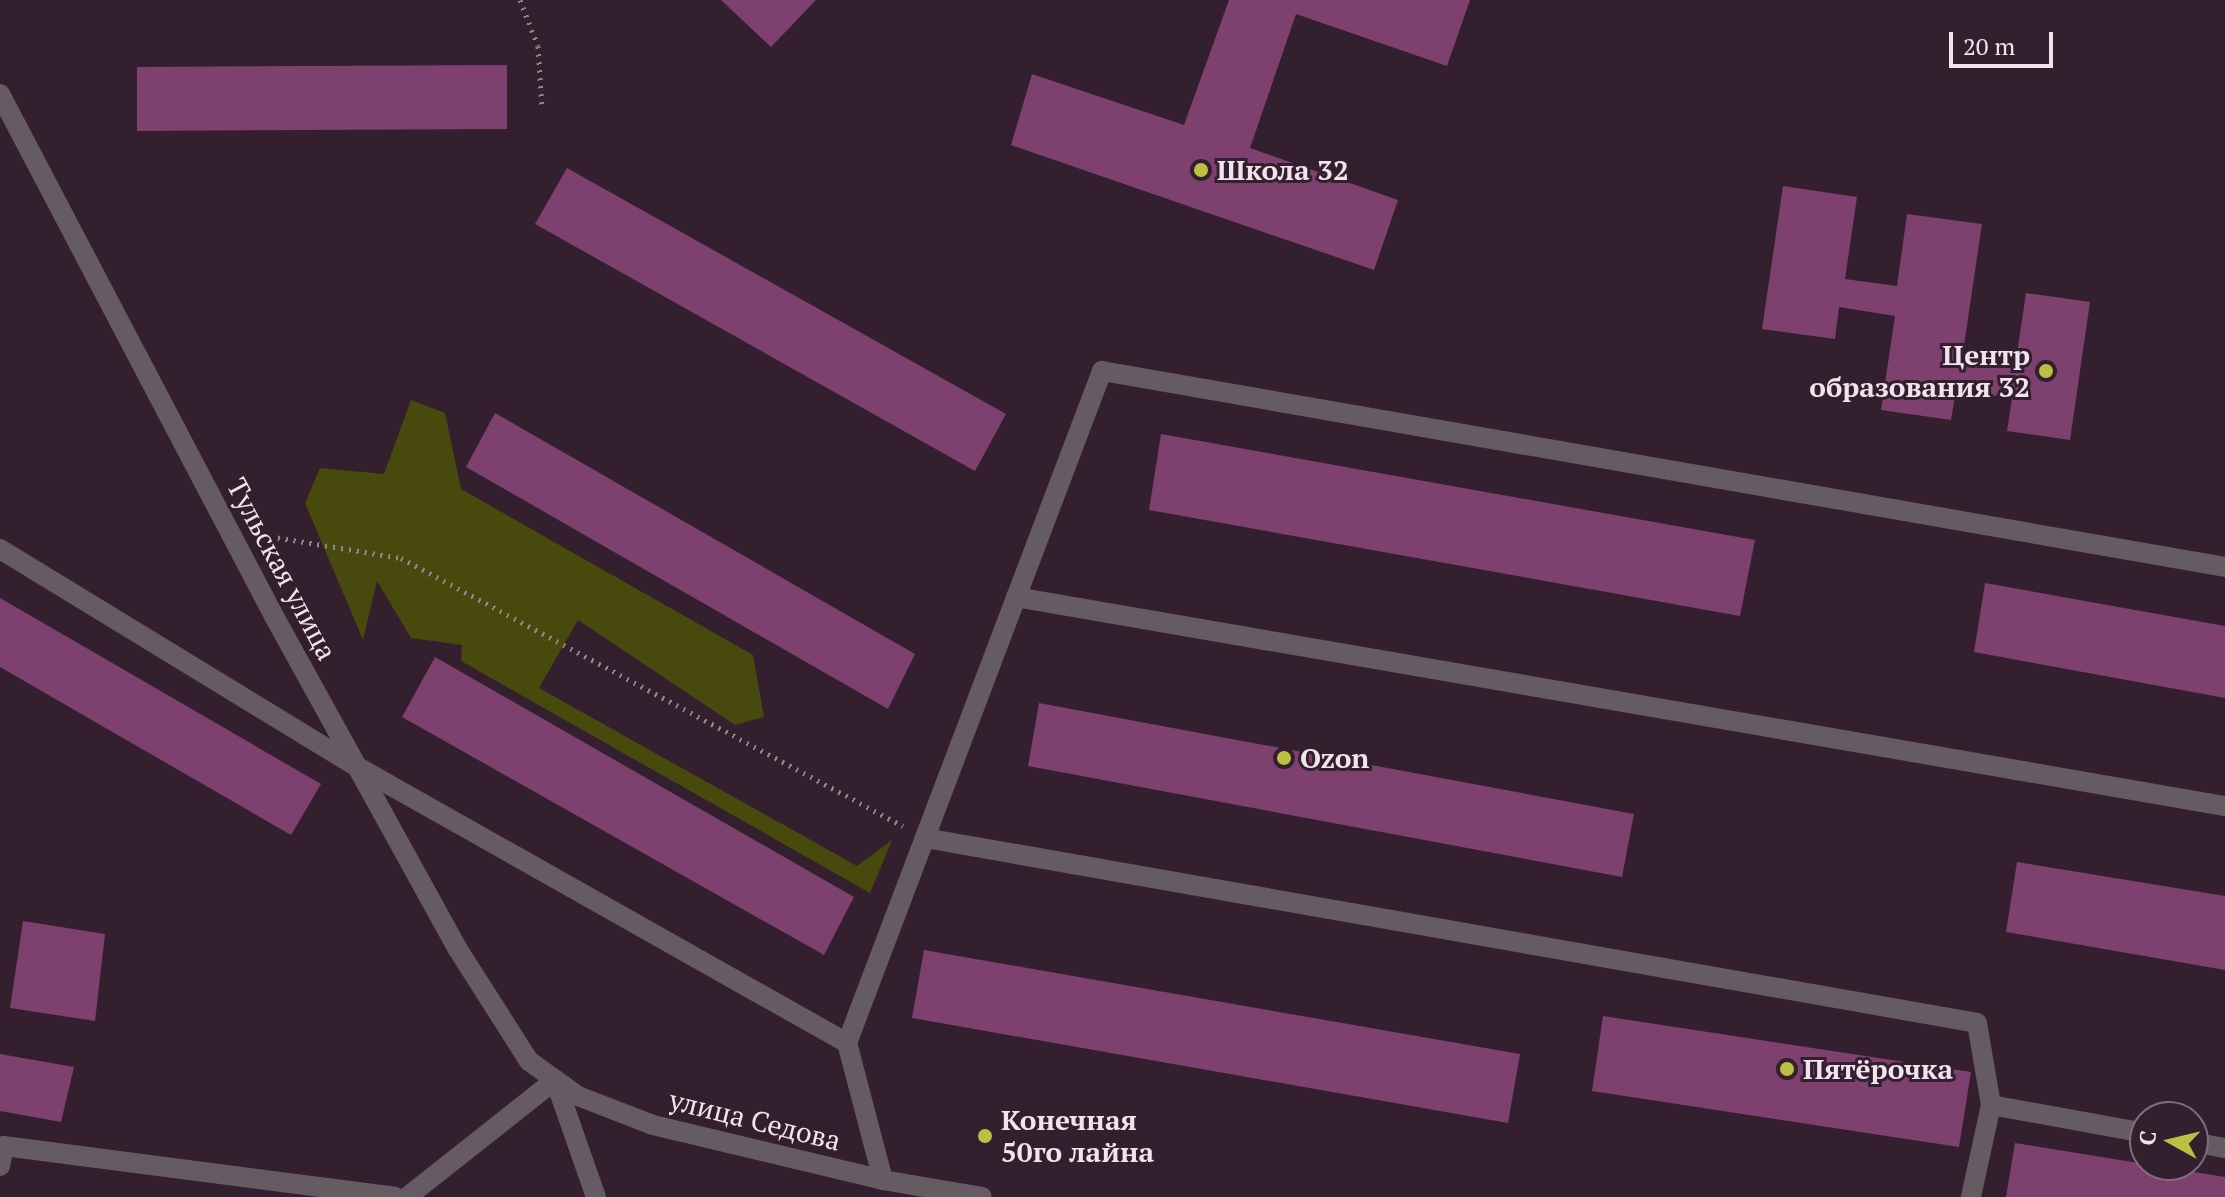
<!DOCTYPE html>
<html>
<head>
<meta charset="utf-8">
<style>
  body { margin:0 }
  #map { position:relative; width:2225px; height:1197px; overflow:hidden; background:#331f2e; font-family:"PT Serif",serif }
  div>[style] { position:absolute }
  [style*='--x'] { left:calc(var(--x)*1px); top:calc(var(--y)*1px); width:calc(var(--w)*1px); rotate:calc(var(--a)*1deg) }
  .green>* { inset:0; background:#47490d }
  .building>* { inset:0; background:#7d406f }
  .path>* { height:5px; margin-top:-2.5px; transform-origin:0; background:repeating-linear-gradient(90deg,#94838f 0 2px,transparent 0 8px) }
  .lane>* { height:20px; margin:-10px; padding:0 10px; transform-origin:10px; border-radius:10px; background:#665b63 }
  .street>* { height:20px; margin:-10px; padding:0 10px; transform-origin:10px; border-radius:10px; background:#665b63 }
  .dots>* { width:22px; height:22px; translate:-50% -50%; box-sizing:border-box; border:4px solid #331f2e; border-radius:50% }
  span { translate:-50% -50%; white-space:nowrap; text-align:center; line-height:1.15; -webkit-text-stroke:6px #331f2e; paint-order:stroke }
  .poi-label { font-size:28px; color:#f2e4ee; font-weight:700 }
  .left { translate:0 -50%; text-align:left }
  .right { translate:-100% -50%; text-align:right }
  .street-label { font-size:28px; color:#f2e4ee }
  .north { position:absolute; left:2129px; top:1101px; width:80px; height:80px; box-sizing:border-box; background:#331f2e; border:2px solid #7f6e7b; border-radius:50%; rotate:278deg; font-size:22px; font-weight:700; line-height:32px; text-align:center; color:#f2e4ee }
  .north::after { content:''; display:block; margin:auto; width:28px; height:36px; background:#bcbf43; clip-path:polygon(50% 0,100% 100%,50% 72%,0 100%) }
  .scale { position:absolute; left:1949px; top:32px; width:104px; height:36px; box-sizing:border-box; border:4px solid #f2e4ee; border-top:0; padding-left:10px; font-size:24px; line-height:28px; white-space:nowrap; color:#f2e4ee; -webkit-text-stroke:6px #331f2e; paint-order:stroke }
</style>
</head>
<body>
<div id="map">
  <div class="green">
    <div style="clip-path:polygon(411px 400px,445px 413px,461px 489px,753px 655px,764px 717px,735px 725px,578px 620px,539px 688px,857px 866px,892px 840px,870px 893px,461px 661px,462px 645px,411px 638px,377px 581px,363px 640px,305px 503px,320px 468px,384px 474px)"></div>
  </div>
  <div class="building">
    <div style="clip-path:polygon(721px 0,816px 0,771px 47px)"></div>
    <div style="clip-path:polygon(1229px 0,1470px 0,1447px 66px,1296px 14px,1250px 148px,1398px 200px,1374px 270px,1011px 145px,1032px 74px,1184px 125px)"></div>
    <div style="clip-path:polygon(507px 65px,507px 129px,137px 131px,137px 67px)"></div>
    <div style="clip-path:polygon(567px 168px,1006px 414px,975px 471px,535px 224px)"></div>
    <div style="clip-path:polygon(1783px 186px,1857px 197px,1845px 279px,1897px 286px,1907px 214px,1982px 224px,1962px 359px,2015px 367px,2026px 293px,2090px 302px,2070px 440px,2007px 431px,2012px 398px,1956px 390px,1951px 420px,1881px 410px,1895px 316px,1839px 307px,1835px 339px,1762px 329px)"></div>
    <div style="clip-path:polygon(495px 413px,915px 654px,888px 709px,466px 467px)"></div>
    <div style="clip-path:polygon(1161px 434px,1755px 540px,1740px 616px,1149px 510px)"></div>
    <div style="clip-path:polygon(1985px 583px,2225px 626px,2225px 698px,1974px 652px)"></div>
    <div style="clip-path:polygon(0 598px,321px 784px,291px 835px,0 667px)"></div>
    <div style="clip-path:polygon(435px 657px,854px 897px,824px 955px,402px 717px)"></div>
    <div style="clip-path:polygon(1039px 703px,1634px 814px,1622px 877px,1028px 766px)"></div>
    <div style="clip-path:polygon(2017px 862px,2225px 896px,2225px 970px,2006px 932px)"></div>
    <div style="clip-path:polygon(23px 921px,105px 934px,95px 1021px,10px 1008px)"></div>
    <div style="clip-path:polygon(924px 950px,1520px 1054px,1508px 1123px,912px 1018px)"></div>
    <div style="clip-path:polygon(1603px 1016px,1971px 1072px,1959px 1147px,1592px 1091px)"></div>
    <div style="clip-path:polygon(0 1054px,74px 1067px,61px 1122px,0 1111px)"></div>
    <div style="clip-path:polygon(2015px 1143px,2225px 1177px,2225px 1197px,2006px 1197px)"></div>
  </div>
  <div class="path">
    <div style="--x:520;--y:0;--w:49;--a:68.6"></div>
    <div style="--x:538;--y:46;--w:63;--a:86.4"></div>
    <div style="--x:262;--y:535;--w:141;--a:9.4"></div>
    <div style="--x:401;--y:558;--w:569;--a:28.1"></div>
  </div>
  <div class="lane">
    <div style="--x:1102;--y:371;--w:1140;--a:9.9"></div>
    <div style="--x:0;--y:549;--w:417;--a:31.4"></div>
    <div style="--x:356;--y:766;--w:564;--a:29.43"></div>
    <div style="--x:1016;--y:597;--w:1227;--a:9.81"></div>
    <div style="--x:925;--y:838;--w:1068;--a:9.97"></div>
    <div style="--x:1977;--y:1023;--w:83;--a:80.3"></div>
    <div style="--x:1991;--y:1105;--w:94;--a:102.3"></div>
    <div style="--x:1991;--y:1105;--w:157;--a:10.3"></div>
    <div style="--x:2193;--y:1142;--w:33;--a:11"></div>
    <div style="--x:0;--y:1166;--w:20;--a:-79"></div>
    <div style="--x:4;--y:1146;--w:394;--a:7.4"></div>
    <div style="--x:407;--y:1197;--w:189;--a:-38.3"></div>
    <div style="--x:555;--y:1080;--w:124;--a:70.7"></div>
  </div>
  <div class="street">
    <div style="--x:0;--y:94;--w:592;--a:62.31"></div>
    <div style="--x:275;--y:618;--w:377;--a:61.1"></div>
    <div style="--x:457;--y:948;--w:134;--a:57.5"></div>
    <div style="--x:529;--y:1061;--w:60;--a:35.5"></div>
    <div style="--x:578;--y:1096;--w:80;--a:21.1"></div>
    <div style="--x:653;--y:1125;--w:236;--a:13.4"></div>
    <div style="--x:883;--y:1180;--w:100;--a:9.7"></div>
    <div style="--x:883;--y:1180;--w:142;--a:-104.7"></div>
    <div style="--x:847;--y:1043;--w:719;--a:-69.22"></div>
  </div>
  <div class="dots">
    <div style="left:1201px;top:170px;background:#bcbf43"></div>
    <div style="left:2046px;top:371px;background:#bcbf43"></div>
    <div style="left:1284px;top:758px;background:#bcbf43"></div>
    <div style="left:1787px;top:1069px;background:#bcbf43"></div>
    <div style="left:985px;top:1136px;background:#bcbf43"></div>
  </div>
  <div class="poi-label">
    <span class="left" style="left:1217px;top:170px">Школа 32</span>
    <span class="right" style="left:2030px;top:371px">Центр<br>образования 32</span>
    <span class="left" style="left:1300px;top:758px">Ozon</span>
    <span class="left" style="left:1803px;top:1069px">Пятёрочка</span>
    <span class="left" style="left:1001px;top:1136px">Конечная<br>50го лайна</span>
  </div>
  <div class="street-label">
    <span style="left:282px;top:569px;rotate:62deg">Тульская улица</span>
    <span style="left:755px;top:1120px;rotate:14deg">улица Седова</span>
  </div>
  <div class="north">С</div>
  <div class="scale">20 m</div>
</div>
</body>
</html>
